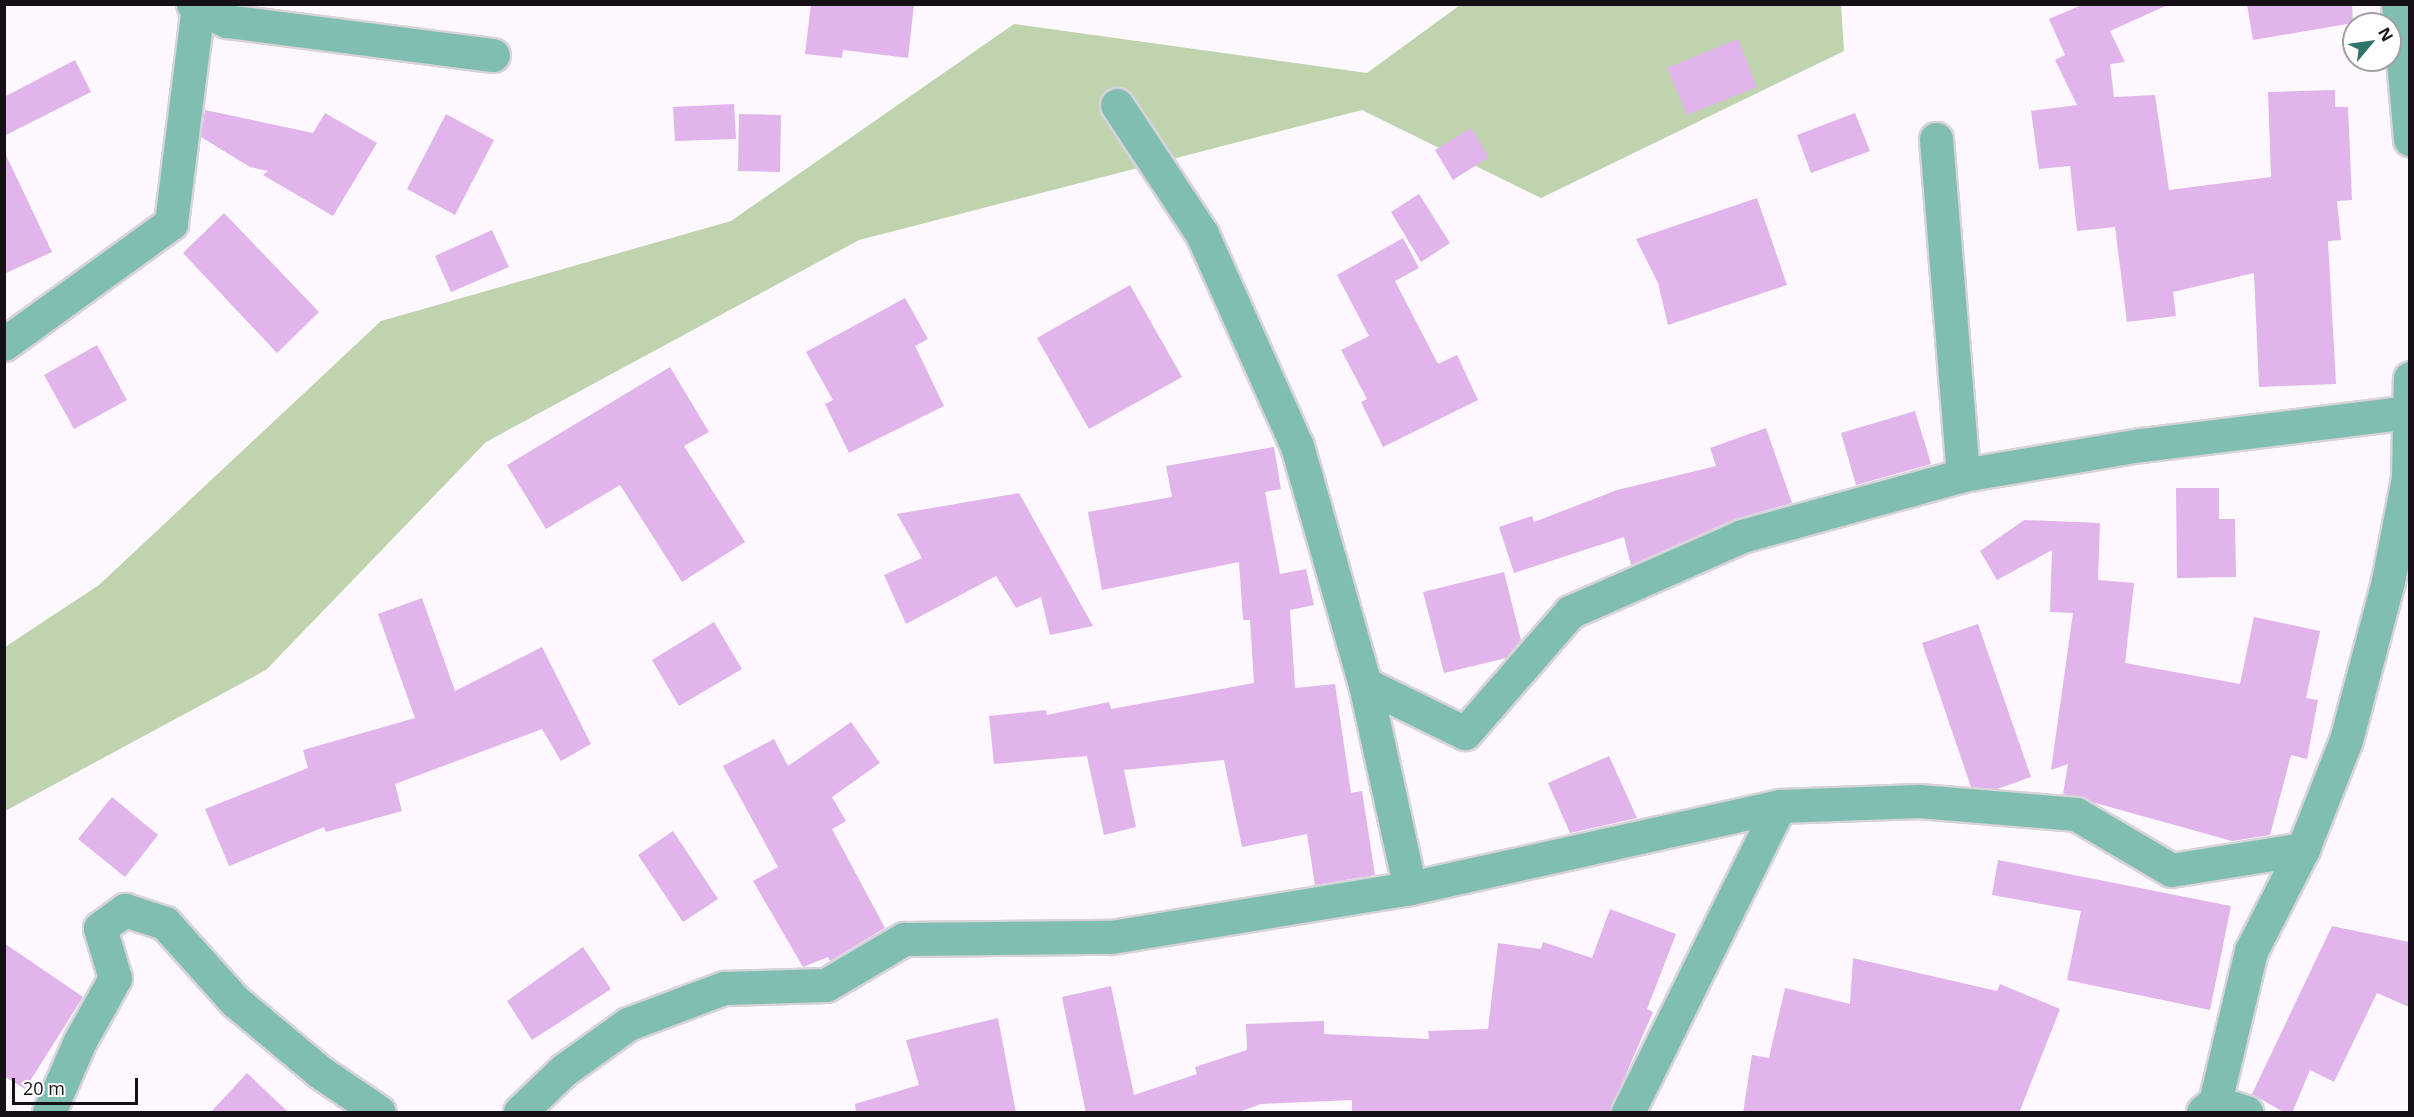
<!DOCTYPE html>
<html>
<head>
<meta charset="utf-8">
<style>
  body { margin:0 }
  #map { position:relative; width:2414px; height:1117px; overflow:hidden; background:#fdf8fe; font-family:"Open Sans",sans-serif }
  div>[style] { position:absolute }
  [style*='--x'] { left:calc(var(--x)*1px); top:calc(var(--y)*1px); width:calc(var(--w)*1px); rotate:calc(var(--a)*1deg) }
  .green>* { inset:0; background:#bfd3ae }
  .building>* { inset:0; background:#e1b4ec }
  .roads { filter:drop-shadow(2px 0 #d8d3d9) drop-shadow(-2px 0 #d8d3d9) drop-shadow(0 2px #d8d3d9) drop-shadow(0 -2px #d8d3d9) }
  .street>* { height:33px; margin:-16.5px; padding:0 16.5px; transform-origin:16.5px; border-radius:16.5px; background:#7fbeb1 }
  span { translate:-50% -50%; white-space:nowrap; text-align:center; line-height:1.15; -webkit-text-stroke:6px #fff; paint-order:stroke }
  .frame { position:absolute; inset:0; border:6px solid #151016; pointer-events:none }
  .north { position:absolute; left:2342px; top:12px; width:60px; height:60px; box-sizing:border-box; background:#fff; border:2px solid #a19fa2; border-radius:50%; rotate:61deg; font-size:16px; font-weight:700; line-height:24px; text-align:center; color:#151016 }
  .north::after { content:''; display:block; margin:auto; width:21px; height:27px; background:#2f756a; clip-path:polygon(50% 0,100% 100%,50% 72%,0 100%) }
  .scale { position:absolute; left:12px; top:1078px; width:126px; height:27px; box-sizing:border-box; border:3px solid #151016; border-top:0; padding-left:8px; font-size:18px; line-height:21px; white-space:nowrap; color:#151016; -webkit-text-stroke:4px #fff; paint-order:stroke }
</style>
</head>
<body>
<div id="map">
  <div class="green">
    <div style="clip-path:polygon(1460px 5px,1841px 5px,1844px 51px,1541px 198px,1362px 110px,859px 240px,486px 442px,266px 670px,5px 811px,5px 647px,99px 585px,381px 321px,731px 221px,1014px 24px,1367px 73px)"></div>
  </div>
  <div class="building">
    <div style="clip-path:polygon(811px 4px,914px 4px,908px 58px,843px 50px,842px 58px,805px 54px)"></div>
    <div style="clip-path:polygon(2084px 4px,2170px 4px,2110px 31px,2125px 62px,2110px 64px,2114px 97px,2155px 95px,2169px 190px,2271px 177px,2268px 92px,2335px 90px,2335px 107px,2348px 107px,2352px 200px,2337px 201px,2341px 240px,2328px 241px,2336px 384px,2259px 387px,2254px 273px,2173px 292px,2176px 316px,2127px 322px,2115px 227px,2077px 231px,2070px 166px,2039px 169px,2031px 111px,2077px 105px,2055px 60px,2065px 55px,2049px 19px)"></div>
    <div style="clip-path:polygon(2247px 4px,2352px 4px,2353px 23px,2253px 40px)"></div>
    <div style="clip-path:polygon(1738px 39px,1757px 87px,1687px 115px,1667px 68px)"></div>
    <div style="clip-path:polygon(75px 60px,91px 92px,4px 136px,4px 97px)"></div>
    <div style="clip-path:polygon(734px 104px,736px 139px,675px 141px,673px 107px)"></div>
    <div style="clip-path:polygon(205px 110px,313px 133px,325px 113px,377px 143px,333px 216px,263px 175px,268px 171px,250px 167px,201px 137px)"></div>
    <div style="clip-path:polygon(1855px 113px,1870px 151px,1811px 173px,1797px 135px)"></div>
    <div style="clip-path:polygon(446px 114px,494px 140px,455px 215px,407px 189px)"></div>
    <div style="clip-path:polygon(739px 114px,781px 115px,780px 172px,738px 171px)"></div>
    <div style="clip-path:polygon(1471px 128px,1489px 157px,1453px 180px,1435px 150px)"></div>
    <div style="clip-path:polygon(4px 151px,52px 252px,4px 274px)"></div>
    <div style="clip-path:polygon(1419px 194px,1450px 243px,1421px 262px,1391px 212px)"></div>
    <div style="clip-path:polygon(1757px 198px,1787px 285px,1668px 325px,1658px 283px,1636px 239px)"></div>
    <div style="clip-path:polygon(224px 213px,319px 312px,277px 353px,183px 253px)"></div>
    <div style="clip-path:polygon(492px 230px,509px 267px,451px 292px,435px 256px)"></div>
    <div style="clip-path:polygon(1403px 238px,1419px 268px,1395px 281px,1438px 364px,1457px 355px,1478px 400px,1383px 447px,1361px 402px,1367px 399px,1341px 350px,1369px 336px,1337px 275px)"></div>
    <div style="clip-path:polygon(1130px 285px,1182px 377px,1089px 429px,1037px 338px)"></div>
    <div style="clip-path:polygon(905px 298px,928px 339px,915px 346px,944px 406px,849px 453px,825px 404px,833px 400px,806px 352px)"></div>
    <div style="clip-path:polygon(97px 345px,127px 400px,74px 429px,44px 375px)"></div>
    <div style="clip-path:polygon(670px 367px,709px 432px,684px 446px,745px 542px,682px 582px,620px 485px,546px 529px,507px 465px)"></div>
    <div style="clip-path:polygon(1915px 411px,1931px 464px,1856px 485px,1841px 433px)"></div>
    <div style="clip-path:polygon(1766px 428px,1792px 503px,1735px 519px,1631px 565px,1624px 537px,1514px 573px,1499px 527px,1532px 516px,1534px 522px,1617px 490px,1716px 466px,1710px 448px)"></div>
    <div style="clip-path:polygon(1274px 447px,1281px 489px,1265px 492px,1280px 574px,1306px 569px,1314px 605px,1290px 610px,1295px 688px,1335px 684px,1351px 793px,1362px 791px,1375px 875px,1315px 885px,1307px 834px,1242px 847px,1224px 760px,1124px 770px,1136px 827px,1104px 835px,1087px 756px,994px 764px,989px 716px,1046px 710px,1047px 715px,1109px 702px,1111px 709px,1254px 683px,1250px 620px,1243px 620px,1239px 562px,1102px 590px,1088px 512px,1172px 497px,1166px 466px)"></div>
    <div style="clip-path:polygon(2176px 488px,2219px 488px,2219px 519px,2235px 519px,2236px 577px,2177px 578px)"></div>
    <div style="clip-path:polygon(1019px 493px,1093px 626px,1050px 635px,1041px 597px,1016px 608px,996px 576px,906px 624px,884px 575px,922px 558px,897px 514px)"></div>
    <div style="clip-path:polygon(2024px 520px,2100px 523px,2098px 580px,2134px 583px,2125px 663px,2240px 684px,2254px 617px,2320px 631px,2306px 698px,2318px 700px,2307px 759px,2291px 755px,2270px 835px,2232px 841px,2063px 794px,2068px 764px,2051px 770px,2073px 613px,2050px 612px,2052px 550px,1997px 580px,1980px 551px)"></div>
    <div style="clip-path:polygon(1504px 572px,1521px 640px,1506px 658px,1444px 673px,1423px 592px)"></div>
    <div style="clip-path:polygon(422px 598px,455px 691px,542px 647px,591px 744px,561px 761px,542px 729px,395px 784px,402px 811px,326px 832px,324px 827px,229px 866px,205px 809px,308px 768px,303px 750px,415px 718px,378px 614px)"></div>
    <div style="clip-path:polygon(714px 622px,742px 669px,679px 706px,652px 660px)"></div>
    <div style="clip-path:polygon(1978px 624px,2031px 777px,1997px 789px,1971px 787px,1922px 643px)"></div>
    <div style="clip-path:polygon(851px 722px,880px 763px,832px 797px,846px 821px,832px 829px,885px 928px,830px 961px,828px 957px,803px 967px,753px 881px,778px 867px,723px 766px,774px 739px,788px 766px)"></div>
    <div style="clip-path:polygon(1609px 756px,1637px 818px,1570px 833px,1548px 783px)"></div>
    <div style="clip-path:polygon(112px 797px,158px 835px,125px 877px,78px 839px)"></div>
    <div style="clip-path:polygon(673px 831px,718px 899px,683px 922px,638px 855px)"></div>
    <div style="clip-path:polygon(1998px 860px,2231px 906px,2210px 1010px,2067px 980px,2081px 911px,1992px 895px)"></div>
    <div style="clip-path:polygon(1610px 909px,1676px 934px,1647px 1009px,1653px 1012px,1609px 1113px,1352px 1113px,1352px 1100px,1261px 1104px,1236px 1113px,1086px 1113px,1062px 997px,1111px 986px,1134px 1095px,1197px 1074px,1195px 1067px,1247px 1050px,1246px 1024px,1324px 1021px,1324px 1034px,1429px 1039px,1428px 1031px,1488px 1029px,1498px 943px,1541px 949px,1543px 942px,1592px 958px)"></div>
    <div style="clip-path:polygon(2332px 926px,2409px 942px,2409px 1007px,2377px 993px,2334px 1082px,2310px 1070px,2292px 1113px,2285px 1113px,2252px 1094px)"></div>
    <div style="clip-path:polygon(4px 943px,83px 997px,25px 1089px,4px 1076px)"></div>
    <div style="clip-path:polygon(583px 947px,611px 989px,532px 1040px,507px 1001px)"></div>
    <div style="clip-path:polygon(1853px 958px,1997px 991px,2000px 984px,2060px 1009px,2019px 1113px,1743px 1113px,1752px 1055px,1769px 1058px,1785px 988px,1850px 1004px)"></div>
    <div style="clip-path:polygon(998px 1018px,1016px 1113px,856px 1113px,855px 1104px,919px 1085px,906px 1040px)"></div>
    <div style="clip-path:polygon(247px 1073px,289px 1113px,210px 1113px)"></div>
  </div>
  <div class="roads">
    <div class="street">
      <div style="--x:193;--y:4;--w:38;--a:27"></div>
      <div style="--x:227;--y:21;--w:268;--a:7.3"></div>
      <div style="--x:2398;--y:4;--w:136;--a:84.9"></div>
      <div style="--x:1117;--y:105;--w:154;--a:56.6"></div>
      <div style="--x:1202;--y:234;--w:232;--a:65.9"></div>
      <div style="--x:1297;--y:446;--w:248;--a:74.1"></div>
      <div style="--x:1365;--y:684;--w:209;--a:77.6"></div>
      <div style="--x:1936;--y:139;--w:337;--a:85.4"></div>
      <div style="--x:4;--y:344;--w:206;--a:-35.9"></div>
      <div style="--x:171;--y:223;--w:218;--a:-82.9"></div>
      <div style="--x:1365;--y:684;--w:111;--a:26.1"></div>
      <div style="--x:1465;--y:733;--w:160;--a:-49"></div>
      <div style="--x:1570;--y:612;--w:188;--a:-23.8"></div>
      <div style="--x:1742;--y:536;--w:229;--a:-15.4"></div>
      <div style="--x:1963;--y:475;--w:181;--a:-9.6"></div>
      <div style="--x:2141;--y:445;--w:271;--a:-7"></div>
      <div style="--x:2215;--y:1102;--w:33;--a:18"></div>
      <div style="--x:49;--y:1112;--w:77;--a:-66.4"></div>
      <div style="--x:80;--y:1041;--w:72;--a:-60.9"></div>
      <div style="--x:115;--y:978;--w:52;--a:-106.7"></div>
      <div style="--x:100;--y:928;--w:31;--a:-36"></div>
      <div style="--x:125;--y:910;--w:42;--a:18"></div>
      <div style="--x:165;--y:923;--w:105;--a:48.1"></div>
      <div style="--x:235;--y:1001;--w:111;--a:39.9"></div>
      <div style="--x:320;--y:1072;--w:71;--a:34.1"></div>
      <div style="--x:520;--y:1112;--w:61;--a:-43.7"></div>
      <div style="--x:564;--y:1070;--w:79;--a:-35.7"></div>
      <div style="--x:628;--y:1024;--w:103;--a:-20.6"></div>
      <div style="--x:724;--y:988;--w:102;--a:-1.7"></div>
      <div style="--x:826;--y:985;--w:91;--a:-30.5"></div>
      <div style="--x:904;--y:939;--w:207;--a:-0.6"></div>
      <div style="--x:1111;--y:937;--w:303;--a:-9.3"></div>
      <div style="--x:1410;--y:888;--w:378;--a:-12.5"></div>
      <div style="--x:1779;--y:806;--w:140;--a:-2"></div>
      <div style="--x:1919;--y:801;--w:158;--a:4.7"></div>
      <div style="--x:2076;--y:814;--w:110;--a:30.5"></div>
      <div style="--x:2171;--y:870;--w:134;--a:-9"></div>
      <div style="--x:1628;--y:1112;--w:341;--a:-63.7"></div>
      <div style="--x:2203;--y:1112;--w:16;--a:-40"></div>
      <div style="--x:2215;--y:1102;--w:155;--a:-76.6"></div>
      <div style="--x:2251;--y:951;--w:114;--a:-63"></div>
      <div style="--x:2303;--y:849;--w:117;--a:-68.5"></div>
      <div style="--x:2346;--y:740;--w:164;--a:-75.2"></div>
      <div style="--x:2388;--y:581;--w:105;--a:-79"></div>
      <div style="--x:2408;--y:478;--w:100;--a:-88.9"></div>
    </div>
  </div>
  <div class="frame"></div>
  <div class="north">N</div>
  <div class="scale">20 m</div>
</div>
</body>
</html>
